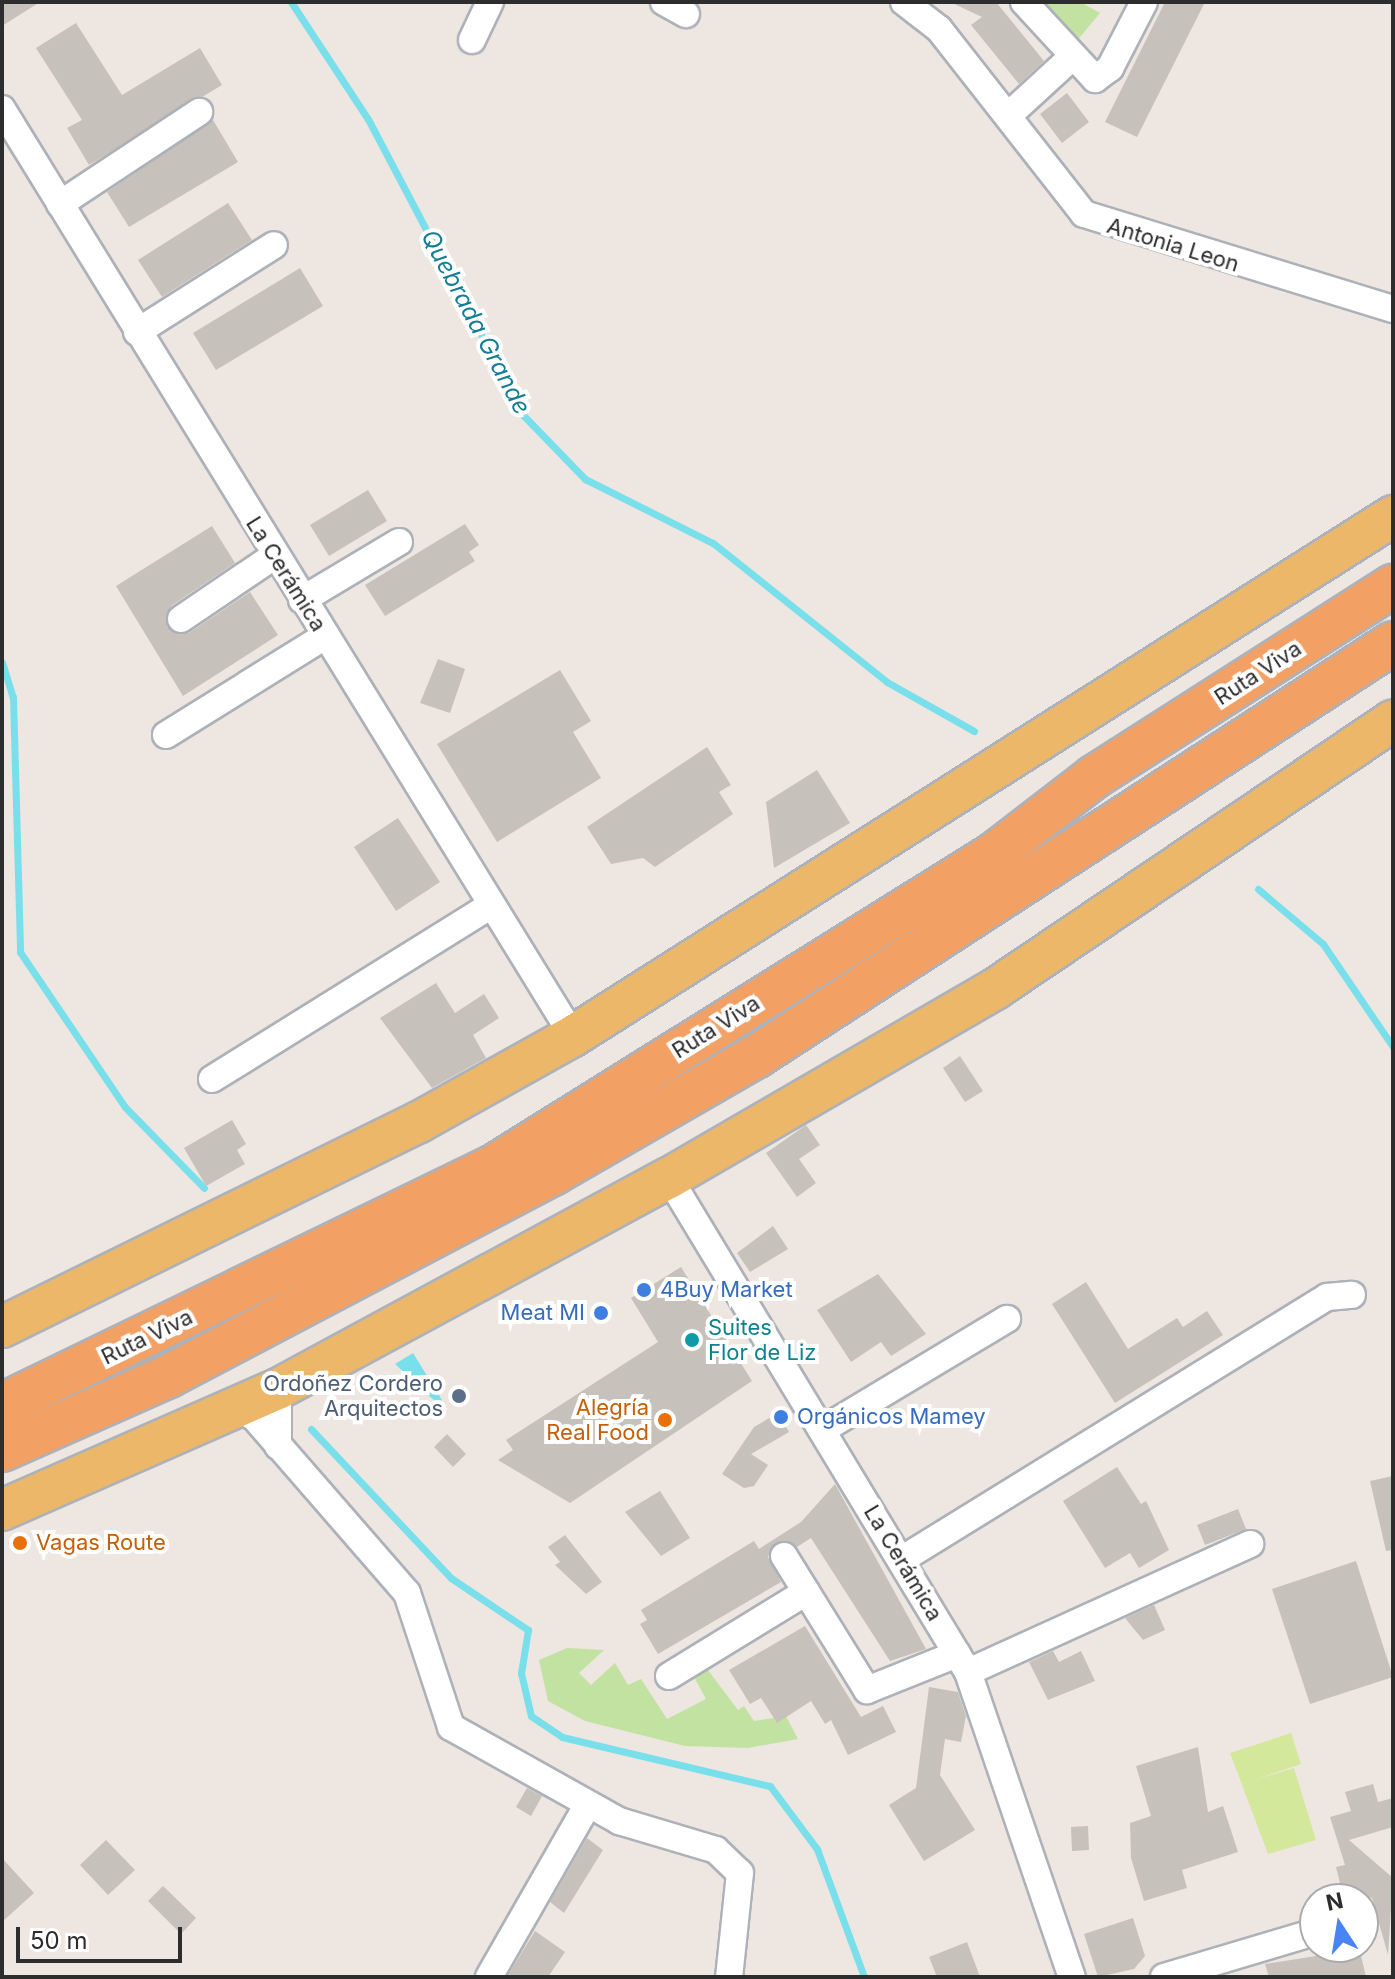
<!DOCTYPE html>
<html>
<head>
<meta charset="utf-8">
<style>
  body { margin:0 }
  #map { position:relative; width:1395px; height:1979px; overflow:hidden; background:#eee6e0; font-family:Inter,sans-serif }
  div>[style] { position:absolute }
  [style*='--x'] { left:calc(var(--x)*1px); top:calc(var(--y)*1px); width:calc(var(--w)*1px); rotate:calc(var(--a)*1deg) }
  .green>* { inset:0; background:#c1e2a0 }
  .pitch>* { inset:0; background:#d4e89c }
  .water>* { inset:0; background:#79dfea }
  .stream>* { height:7px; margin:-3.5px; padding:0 3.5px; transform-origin:3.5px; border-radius:3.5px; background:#79dfea }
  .building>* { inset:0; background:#c7c1bc }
  .roads { filter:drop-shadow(2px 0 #adb1b9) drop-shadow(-2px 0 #adb1b9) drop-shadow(0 2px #adb1b9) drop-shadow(0 -2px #adb1b9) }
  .minor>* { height:26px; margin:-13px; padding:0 13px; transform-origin:13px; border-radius:13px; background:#fff }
  .primary>* { height:40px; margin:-20px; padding:0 20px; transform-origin:20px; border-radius:20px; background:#ecb768 }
  .trunk>* { height:42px; margin:-21px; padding:0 21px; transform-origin:21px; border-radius:21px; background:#f2a064 }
  .dots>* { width:22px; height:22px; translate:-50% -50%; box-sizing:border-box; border:4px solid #fff; border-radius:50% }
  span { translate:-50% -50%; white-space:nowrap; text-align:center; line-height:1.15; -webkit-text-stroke:8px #fff; paint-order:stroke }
  .street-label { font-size:22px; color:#2d2d2d }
  .shop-label { font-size:22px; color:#366cbe }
  .left { translate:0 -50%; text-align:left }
  .right { translate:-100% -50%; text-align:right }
  .culture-label { font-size:22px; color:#0d838f }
  .service-label { font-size:22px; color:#4e5e75 }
  .food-label { font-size:22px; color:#c56008 }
  .water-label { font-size:24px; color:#137d94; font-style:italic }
  .frame { position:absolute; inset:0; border:4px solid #2d2d2d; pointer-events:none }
  .north { position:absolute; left:1299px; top:1883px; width:80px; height:80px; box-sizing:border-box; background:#fff; border:2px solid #ababab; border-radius:50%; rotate:348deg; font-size:22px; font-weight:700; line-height:32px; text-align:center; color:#2d2d2d }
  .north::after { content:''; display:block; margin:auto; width:28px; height:36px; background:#4884f3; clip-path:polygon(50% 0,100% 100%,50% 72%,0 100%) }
  .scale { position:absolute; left:16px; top:1927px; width:166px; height:36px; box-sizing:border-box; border:4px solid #2d2d2d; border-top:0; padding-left:10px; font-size:24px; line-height:28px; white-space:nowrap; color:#2d2d2d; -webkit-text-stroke:6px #fff; paint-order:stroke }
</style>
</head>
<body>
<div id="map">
  <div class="green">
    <div style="clip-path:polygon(1040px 2px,1080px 2px,1100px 13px,1075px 43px)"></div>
    <div style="clip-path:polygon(567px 1648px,604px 1650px,579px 1673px,591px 1685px,615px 1663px,628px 1685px,641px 1679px,667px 1719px,706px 1699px,694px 1677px,707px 1669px,738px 1710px,744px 1706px,754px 1721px,786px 1716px,798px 1739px,748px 1748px,685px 1746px,585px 1721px,548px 1701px,539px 1660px)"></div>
  </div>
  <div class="pitch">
    <div style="clip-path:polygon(1291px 1733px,1301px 1764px,1254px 1780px,1294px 1768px,1316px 1840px,1268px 1854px,1230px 1753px)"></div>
  </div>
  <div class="water">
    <div style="clip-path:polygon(413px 1353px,442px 1400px,439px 1405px,395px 1364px)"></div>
  </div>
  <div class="stream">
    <div style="--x:291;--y:2;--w:140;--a:56.7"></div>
    <div style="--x:368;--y:119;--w:335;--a:62.3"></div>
    <div style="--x:524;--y:416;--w:88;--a:45.9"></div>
    <div style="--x:585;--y:479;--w:143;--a:26.6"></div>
    <div style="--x:713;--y:543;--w:223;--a:38.6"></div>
    <div style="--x:887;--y:682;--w:100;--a:29.4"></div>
    <div style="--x:2;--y:662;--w:37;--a:73"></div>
    <div style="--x:13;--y:697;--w:255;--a:88.4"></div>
    <div style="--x:20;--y:952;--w:187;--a:55.9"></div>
    <div style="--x:125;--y:1107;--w:113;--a:45.7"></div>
    <div style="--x:1258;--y:889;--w:85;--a:40.2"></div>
    <div style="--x:1323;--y:944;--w:125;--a:55.8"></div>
    <div style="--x:311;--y:1429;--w:204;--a:46.8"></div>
    <div style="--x:451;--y:1578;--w:93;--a:34"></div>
    <div style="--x:528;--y:1630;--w:44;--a:99.2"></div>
    <div style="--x:521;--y:1673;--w:44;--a:76.9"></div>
    <div style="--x:531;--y:1716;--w:37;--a:34"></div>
    <div style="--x:562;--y:1737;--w:214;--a:13.3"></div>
    <div style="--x:770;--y:1786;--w:79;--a:53.3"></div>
    <div style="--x:817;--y:1849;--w:136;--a:69.8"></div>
  </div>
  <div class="building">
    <div style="clip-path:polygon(2px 2px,40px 2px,2px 26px)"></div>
    <div style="clip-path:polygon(950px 2px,996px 2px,1044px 61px,1019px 84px,971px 25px,982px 17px)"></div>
    <div style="clip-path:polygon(1165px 2px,1205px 2px,1137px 137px,1105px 122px)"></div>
    <div style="clip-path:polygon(76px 23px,122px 95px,200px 48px,222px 85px,89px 165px,67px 128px,82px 120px,36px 48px)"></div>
    <div style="clip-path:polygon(1067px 93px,1089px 122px,1062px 143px,1040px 114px)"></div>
    <div style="clip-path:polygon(213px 120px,238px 162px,129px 227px,107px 192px)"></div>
    <div style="clip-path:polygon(228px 203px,252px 240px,162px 297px,138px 260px)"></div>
    <div style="clip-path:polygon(300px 268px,323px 306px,216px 370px,193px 333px)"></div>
    <div style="clip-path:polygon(368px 490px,387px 521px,329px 556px,310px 525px)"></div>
    <div style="clip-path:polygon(465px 524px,479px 545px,469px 552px,475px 561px,385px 616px,365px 585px)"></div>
    <div style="clip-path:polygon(212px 526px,235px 563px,171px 606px,167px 627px,189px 633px,250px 592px,278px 635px,183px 696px,116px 586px)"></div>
    <div style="clip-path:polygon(438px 659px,465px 669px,450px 713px,420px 703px)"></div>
    <div style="clip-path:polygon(560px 670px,591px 721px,573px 732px,601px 778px,497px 842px,437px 744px)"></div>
    <div style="clip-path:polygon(707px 747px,731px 785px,719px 792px,733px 814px,655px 867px,643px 858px,611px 864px,587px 827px)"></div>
    <div style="clip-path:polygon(817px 770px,850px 823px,774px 868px,766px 802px)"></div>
    <div style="clip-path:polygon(398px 818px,440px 882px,396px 911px,354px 847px)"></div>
    <div style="clip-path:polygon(436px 983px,455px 1013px,484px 994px,499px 1018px,473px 1035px,486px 1058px,432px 1088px,380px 1018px)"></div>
    <div style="clip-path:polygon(960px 1056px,983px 1091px,965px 1102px,943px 1068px)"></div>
    <div style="clip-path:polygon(232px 1120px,246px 1144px,237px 1150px,245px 1164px,206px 1186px,184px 1148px)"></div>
    <div style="clip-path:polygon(806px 1125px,820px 1145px,799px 1159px,816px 1183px,797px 1197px,766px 1153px)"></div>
    <div style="clip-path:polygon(773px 1226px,788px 1249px,750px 1272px,737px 1253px)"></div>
    <div style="clip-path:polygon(681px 1267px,752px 1381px,570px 1503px,498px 1460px,513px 1450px,506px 1440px,658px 1342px,631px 1298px)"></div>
    <div style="clip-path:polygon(878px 1274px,926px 1334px,891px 1356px,881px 1342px,851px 1362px,817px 1310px)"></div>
    <div style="clip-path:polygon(1086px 1282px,1128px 1349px,1177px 1318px,1183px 1327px,1207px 1311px,1223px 1335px,1115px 1403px,1052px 1304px)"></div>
    <div style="clip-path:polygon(778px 1413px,789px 1432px,751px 1454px,768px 1465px,754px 1486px,744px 1488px,722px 1474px,754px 1427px)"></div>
    <div style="clip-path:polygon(447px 1434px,466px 1454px,453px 1467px,434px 1447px)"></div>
    <div style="clip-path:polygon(1117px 1467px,1141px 1504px,1146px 1501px,1169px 1550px,1139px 1568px,1130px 1553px,1105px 1568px,1063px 1501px)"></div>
    <div style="clip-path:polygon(1393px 1476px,1393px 1550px,1386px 1551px,1370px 1481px)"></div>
    <div style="clip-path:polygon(835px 1484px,926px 1649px,890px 1661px,811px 1538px,797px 1547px,775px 1543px,768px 1557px,781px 1582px,658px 1654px,640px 1624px,647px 1620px,641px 1610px,754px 1541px,759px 1549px,801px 1522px)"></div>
    <div style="clip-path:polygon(660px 1491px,690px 1538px,661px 1556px,625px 1512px)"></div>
    <div style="clip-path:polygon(1238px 1509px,1246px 1529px,1205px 1545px,1197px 1525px)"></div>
    <div style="clip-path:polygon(565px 1535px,602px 1582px,586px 1594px,555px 1565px,560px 1562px,548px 1547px)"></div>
    <div style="clip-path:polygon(1356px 1561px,1393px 1677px,1310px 1704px,1272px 1589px)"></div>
    <div style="clip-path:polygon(1154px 1605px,1165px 1630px,1143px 1640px,1125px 1618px)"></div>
    <div style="clip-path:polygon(805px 1626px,861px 1717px,883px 1706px,896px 1732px,848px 1755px,831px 1720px,825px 1724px,811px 1701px,777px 1723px,761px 1698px,750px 1704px,729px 1670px)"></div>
    <div style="clip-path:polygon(1053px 1651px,1059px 1662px,1081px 1651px,1095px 1681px,1048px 1700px,1029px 1662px)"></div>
    <div style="clip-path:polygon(929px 1687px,958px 1692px,966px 1716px,961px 1742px,945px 1739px,940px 1775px,975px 1830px,924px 1861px,889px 1805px,916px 1788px)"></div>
    <div style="clip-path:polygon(1198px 1747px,1208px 1812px,1223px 1806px,1238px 1852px,1182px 1870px,1187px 1888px,1144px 1901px,1131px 1858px,1130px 1823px,1151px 1816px,1136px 1766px)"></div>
    <div style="clip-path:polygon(1373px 1784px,1378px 1802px,1393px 1798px,1393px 1827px,1349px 1840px,1393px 1878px,1388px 1955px,1372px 1898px,1344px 1899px,1336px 1867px,1345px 1865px,1330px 1817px,1351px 1811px,1345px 1792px)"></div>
    <div style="clip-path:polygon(527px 1788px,542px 1796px,531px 1816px,516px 1807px)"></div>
    <div style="clip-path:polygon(1088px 1826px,1089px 1850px,1072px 1851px,1071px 1827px)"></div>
    <div style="clip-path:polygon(587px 1838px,603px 1850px,564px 1913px,550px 1902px)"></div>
    <div style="clip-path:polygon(106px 1840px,135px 1870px,108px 1895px,80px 1865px)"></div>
    <div style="clip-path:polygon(2px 1858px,34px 1893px,2px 1922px)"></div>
    <div style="clip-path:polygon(163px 1886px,196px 1918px,181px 1934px,148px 1901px)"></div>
    <div style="clip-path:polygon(1133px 1918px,1145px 1956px,1134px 1969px,1098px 1977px,1084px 1934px)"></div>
    <div style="clip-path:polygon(535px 1931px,565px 1952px,548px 1977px,507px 1977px)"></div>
    <div style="clip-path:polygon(967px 1942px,980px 1977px,937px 1977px,929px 1957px)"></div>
    <div style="clip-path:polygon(1320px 1947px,1359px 1947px,1366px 1977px,1269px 1977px,1265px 1964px,1316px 1956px)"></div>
  </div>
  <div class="roads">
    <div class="minor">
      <div style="--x:664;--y:2;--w:25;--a:29"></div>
      <div style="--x:904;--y:2;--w:44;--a:37.6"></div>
      <div style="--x:939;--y:29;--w:235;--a:51.9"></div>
      <div style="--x:1084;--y:214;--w:323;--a:17.1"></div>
      <div style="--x:1024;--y:2;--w:105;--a:47.3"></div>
      <div style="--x:1095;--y:79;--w:19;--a:-36"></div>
      <div style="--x:1110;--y:68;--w:74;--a:-62.7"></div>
      <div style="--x:472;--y:40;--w:42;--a:-64.7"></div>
      <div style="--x:2;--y:109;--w:1089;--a:58.37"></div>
      <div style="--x:1010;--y:114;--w:83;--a:-42.6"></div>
      <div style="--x:60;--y:204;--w:167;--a:-33.5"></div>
      <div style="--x:137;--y:332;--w:162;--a:-32.4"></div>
      <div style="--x:302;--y:600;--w:113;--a:-30.9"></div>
      <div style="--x:181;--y:619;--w:112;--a:-34.1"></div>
      <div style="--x:166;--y:735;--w:187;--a:-31.9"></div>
      <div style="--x:212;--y:1079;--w:329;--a:-31.9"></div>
      <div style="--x:669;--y:1178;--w:577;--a:58.82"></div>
      <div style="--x:968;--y:1672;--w:322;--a:71.2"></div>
      <div style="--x:278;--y:1389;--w:57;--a:90"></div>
      <div style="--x:237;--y:1408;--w:19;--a:28"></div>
      <div style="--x:254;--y:1417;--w:233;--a:49"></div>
      <div style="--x:407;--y:1593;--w:141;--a:71.8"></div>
      <div style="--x:451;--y:1727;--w:193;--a:29.2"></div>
      <div style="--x:619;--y:1821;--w:101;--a:16.6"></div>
      <div style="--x:716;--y:1850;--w:33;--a:44"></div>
      <div style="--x:740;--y:1873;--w:105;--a:96"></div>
      <div style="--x:822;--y:1430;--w:216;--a:-31"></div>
      <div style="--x:784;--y:1556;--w:158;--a:58.2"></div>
      <div style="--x:867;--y:1690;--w:97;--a:-21.8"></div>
      <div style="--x:901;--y:1560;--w:501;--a:-31.69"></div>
      <div style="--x:1327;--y:1297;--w:25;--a:-5"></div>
      <div style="--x:968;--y:1672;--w:310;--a:-24.4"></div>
      <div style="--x:669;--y:1676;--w:161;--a:-31.5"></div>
      <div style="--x:489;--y:1977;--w:197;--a:-60.2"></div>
      <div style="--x:1164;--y:1977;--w:158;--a:-16.6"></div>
    </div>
    <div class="primary">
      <div style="--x:2;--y:1327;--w:465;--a:-26.2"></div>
      <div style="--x:419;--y:1122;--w:176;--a:-29.2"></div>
      <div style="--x:573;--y:1036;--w:971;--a:-32.38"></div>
      <div style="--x:2;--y:1510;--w:301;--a:-23.7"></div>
      <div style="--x:278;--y:1389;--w:444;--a:-28.4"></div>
      <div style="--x:669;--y:1178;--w:377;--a:-30.1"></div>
      <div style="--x:995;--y:989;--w:480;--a:-34"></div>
    </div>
    <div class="trunk">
      <div style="--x:2;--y:1405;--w:547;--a:-25.91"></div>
      <div style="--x:494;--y:1166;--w:589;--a:-31.96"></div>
      <div style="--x:994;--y:854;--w:126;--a:-37.6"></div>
      <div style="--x:1094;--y:777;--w:355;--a:-32.6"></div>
      <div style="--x:2;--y:1450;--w:183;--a:-23.9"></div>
      <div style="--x:169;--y:1376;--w:435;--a:-27.8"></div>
      <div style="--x:554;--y:1173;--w:234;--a:-30"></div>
      <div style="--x:757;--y:1056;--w:758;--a:-33"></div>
    </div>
  </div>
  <div class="dots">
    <div style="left:644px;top:1290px;background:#3f7fe0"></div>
    <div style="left:601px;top:1313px;background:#3f7fe0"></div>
    <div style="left:692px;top:1340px;background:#0f9aa8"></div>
    <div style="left:459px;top:1396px;background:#5c6f8a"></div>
    <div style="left:781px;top:1417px;background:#3f7fe0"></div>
    <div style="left:665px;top:1420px;background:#e8710a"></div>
    <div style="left:20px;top:1543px;background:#e8710a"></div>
  </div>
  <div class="street-label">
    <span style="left:1173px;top:245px;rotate:17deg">Antonia Leon</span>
    <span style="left:286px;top:574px;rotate:58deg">La Cerámica</span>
    <span style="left:1258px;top:673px;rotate:-33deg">Ruta Viva</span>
    <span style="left:716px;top:1027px;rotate:-32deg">Ruta Viva</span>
    <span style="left:147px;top:1337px;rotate:-26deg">Ruta Viva</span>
    <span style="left:903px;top:1563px;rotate:59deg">La Cerámica</span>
  </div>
  <div class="shop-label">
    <span class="left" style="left:660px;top:1290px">4Buy Market</span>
    <span class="right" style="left:585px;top:1313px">Meat MI</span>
    <span class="left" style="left:797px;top:1417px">Orgánicos Mamey</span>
  </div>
  <div class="culture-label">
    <span class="left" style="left:708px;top:1340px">Suites<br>Flor de Liz</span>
  </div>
  <div class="service-label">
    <span class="right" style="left:443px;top:1396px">Ordoñez Cordero<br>Arquitectos</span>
  </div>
  <div class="food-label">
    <span class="right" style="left:649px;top:1420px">Alegría<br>Real Food</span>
    <span class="left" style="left:36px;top:1543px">Vagas Route</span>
  </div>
  <div class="water-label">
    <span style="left:476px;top:322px;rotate:62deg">Quebrada Grande</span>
  </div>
  <div class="frame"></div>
  <div class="north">N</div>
  <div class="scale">50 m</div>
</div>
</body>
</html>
